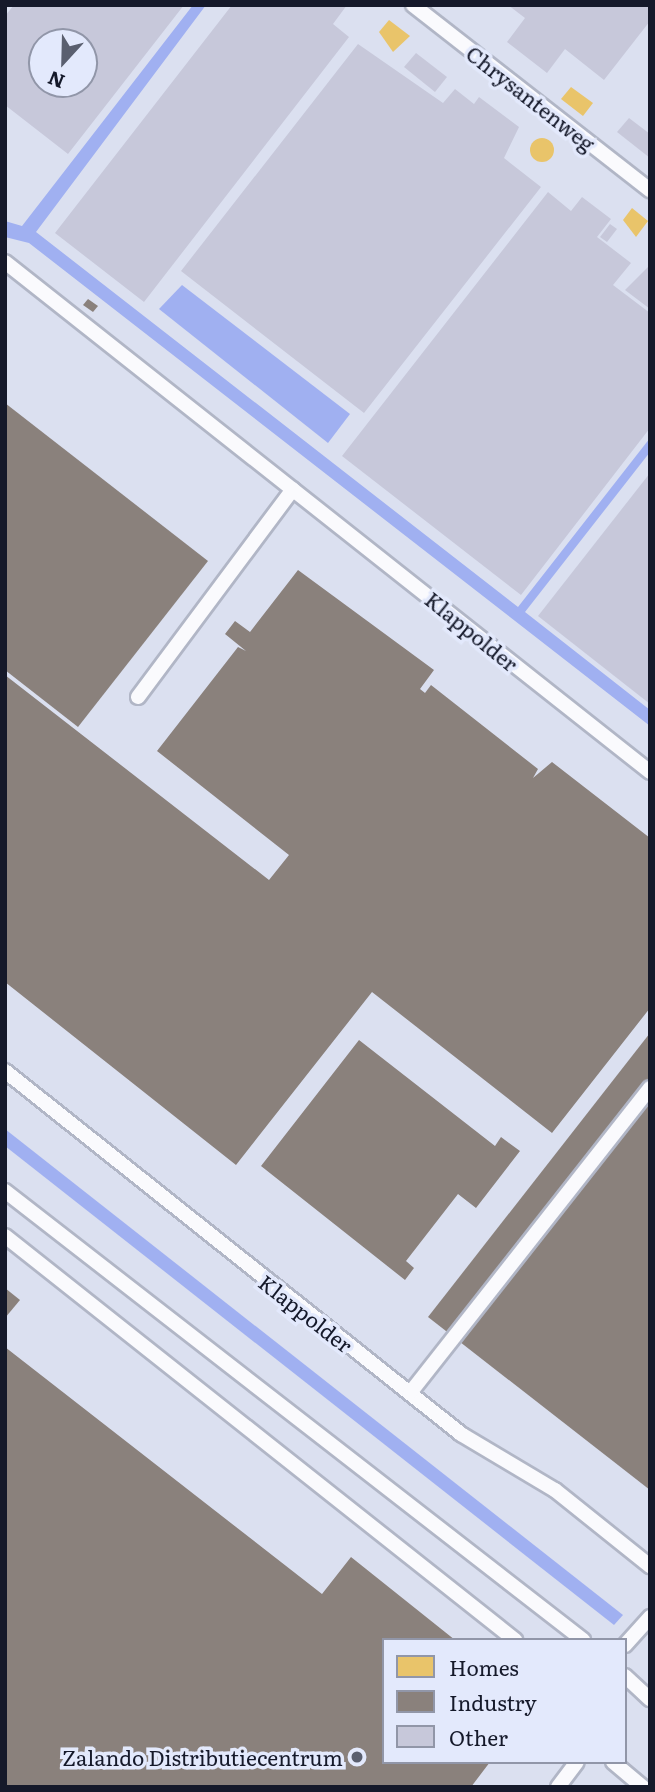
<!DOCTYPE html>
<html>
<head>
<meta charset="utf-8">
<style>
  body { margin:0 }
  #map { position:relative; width:655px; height:1792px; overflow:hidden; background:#dbe0f0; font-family:Literata,serif }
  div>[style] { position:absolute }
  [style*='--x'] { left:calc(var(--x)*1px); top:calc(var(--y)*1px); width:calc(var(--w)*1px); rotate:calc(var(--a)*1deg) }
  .water>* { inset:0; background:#a0b0f1 }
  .homes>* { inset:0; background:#e9c46a }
  .round { border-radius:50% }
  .industry>* { inset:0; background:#8a817c }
  .building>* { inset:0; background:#c7c8da }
  .roads { filter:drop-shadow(2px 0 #b1b6c6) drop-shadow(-2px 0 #b1b6c6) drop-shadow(0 2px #b1b6c6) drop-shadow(0 -2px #b1b6c6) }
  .minor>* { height:14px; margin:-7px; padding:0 7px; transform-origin:7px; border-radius:7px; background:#fafafd }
  .dots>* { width:19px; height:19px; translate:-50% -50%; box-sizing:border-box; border:4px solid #e3e9fc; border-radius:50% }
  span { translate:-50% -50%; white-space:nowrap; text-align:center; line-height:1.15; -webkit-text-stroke:7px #e3e9fc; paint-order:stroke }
  .street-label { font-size:21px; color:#15192a }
  .poi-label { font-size:21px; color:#15192a }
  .right { translate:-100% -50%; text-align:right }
  .frame { position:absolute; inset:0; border:7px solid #15192a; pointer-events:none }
  .legend { position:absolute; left:382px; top:1638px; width:245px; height:126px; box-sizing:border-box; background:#e3e9fc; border:2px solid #9196a8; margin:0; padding:9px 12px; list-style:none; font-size:21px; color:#15192a }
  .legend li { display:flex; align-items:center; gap:14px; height:35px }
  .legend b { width:35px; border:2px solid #9196a8 }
  .north { position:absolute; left:28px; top:28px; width:70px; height:70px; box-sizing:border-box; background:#e3e9fc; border:2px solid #9196a8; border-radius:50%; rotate:202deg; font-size:19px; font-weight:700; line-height:28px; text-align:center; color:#15192a }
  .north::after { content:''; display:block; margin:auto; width:24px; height:32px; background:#5a5f6f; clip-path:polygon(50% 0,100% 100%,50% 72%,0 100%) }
</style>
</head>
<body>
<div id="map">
  <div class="water">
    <div style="clip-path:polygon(193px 5px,206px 5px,36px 232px,518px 607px,650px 438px,650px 452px,525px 612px,650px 710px,650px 726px,29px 243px,5px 237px,5px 221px,22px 226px)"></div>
    <div style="clip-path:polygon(182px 285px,350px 414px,328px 443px,159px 309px)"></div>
    <div style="clip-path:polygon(5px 1129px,623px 1615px,614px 1625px,5px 1146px)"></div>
  </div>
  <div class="homes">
    <div style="clip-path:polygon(389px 20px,410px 36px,393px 52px,379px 32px)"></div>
    <div style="clip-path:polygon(571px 87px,593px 103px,583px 116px,561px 99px)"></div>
    <div class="round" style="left:530px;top:138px;width:24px;height:24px"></div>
    <div style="clip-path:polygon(632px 208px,648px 221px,636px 237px,623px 220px)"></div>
  </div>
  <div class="industry">
    <div style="clip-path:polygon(88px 299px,98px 306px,93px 312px,83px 305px)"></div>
    <div style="clip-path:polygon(5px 403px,208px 561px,78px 727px,5px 670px)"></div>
    <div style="clip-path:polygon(298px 570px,434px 670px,420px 689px,425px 693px,431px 685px,538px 769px,533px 778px,552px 762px,650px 838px,650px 1008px,552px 1133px,372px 992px,236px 1165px,5px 982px,5px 675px,269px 880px,289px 855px,157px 751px,238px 647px,246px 651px,225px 634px,235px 621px,250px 632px)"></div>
    <div style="clip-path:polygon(650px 1033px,650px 1490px,428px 1317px)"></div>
    <div style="clip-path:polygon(359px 1040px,495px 1146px,501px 1137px,520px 1151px,476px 1208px,458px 1194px,406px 1261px,414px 1268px,405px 1280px,261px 1166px)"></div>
    <div style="clip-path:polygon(5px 1288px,20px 1300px,5px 1318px)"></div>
    <div style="clip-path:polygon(5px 1347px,322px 1594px,351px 1557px,455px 1640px,384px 1640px,384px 1762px,490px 1762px,471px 1787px,5px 1787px)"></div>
  </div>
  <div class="building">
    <div style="clip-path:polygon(evenodd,14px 5px,184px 5px,68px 154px,5px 105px,5px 16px,14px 5px,42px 42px,84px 42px,84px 84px,42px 84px,42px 42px)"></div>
    <div style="clip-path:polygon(232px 5px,347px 5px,333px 24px,349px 37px,144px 302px,55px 233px)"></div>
    <div style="clip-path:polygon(508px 5px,650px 5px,650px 21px,604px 80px,565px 49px,547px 73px,507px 42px,525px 18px)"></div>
    <div style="clip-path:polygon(358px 44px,443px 103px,455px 89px,474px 104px,479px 97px,519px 127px,504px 158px,541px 187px,364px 413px,181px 271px)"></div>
    <div style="clip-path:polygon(416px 53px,447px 77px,435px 92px,404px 67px)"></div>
    <div style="clip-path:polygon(629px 118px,650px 134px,650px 158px,617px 132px)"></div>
    <div style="clip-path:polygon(548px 192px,571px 211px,582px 197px,611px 219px,597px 237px,631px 263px,613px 285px,650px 313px,650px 428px,521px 595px,342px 456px)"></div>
    <div style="clip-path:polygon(610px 224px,617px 229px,607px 242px,600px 237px)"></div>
    <div style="clip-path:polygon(650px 265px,650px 309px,625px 290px)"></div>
    <div style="clip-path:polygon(650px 473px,650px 704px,538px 616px)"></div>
  </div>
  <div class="roads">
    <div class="minor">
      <div style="--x:413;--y:5;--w:301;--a:38"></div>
      <div style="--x:5;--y:262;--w:822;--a:38.33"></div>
      <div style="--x:138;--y:697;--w:259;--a:-53.3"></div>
      <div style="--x:5;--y:1071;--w:583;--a:38.52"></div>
      <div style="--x:461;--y:1434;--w:109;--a:30.8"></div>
      <div style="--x:555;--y:1490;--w:122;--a:38.7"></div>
      <div style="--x:5;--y:1191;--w:732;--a:37.84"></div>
      <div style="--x:5;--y:1236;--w:651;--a:38.38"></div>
      <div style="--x:410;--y:1393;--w:388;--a:-51.8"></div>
      <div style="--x:625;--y:1645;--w:38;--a:-48"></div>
      <div style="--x:625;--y:1676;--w:34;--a:43"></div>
      <div style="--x:613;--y:1762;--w:39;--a:40"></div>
      <div style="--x:558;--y:1787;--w:31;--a:-53"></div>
    </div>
  </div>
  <div class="dots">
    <div style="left:357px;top:1757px;background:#5a5f6f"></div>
  </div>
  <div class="street-label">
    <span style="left:531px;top:98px;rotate:38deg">Chrysantenweg</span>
    <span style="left:472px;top:631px;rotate:39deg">Klappolder</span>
    <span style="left:306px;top:1313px;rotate:38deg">Klappolder</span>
  </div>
  <div class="poi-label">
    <span class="right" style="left:343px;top:1757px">Zalando Distributiecentrum</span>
  </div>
  <div class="frame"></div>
  <ul class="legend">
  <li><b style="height:19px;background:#e9c46a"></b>Homes</li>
  <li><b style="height:19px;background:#8a817c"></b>Industry</li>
  <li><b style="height:19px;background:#c7c8da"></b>Other</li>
  </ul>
  <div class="north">N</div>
</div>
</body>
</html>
